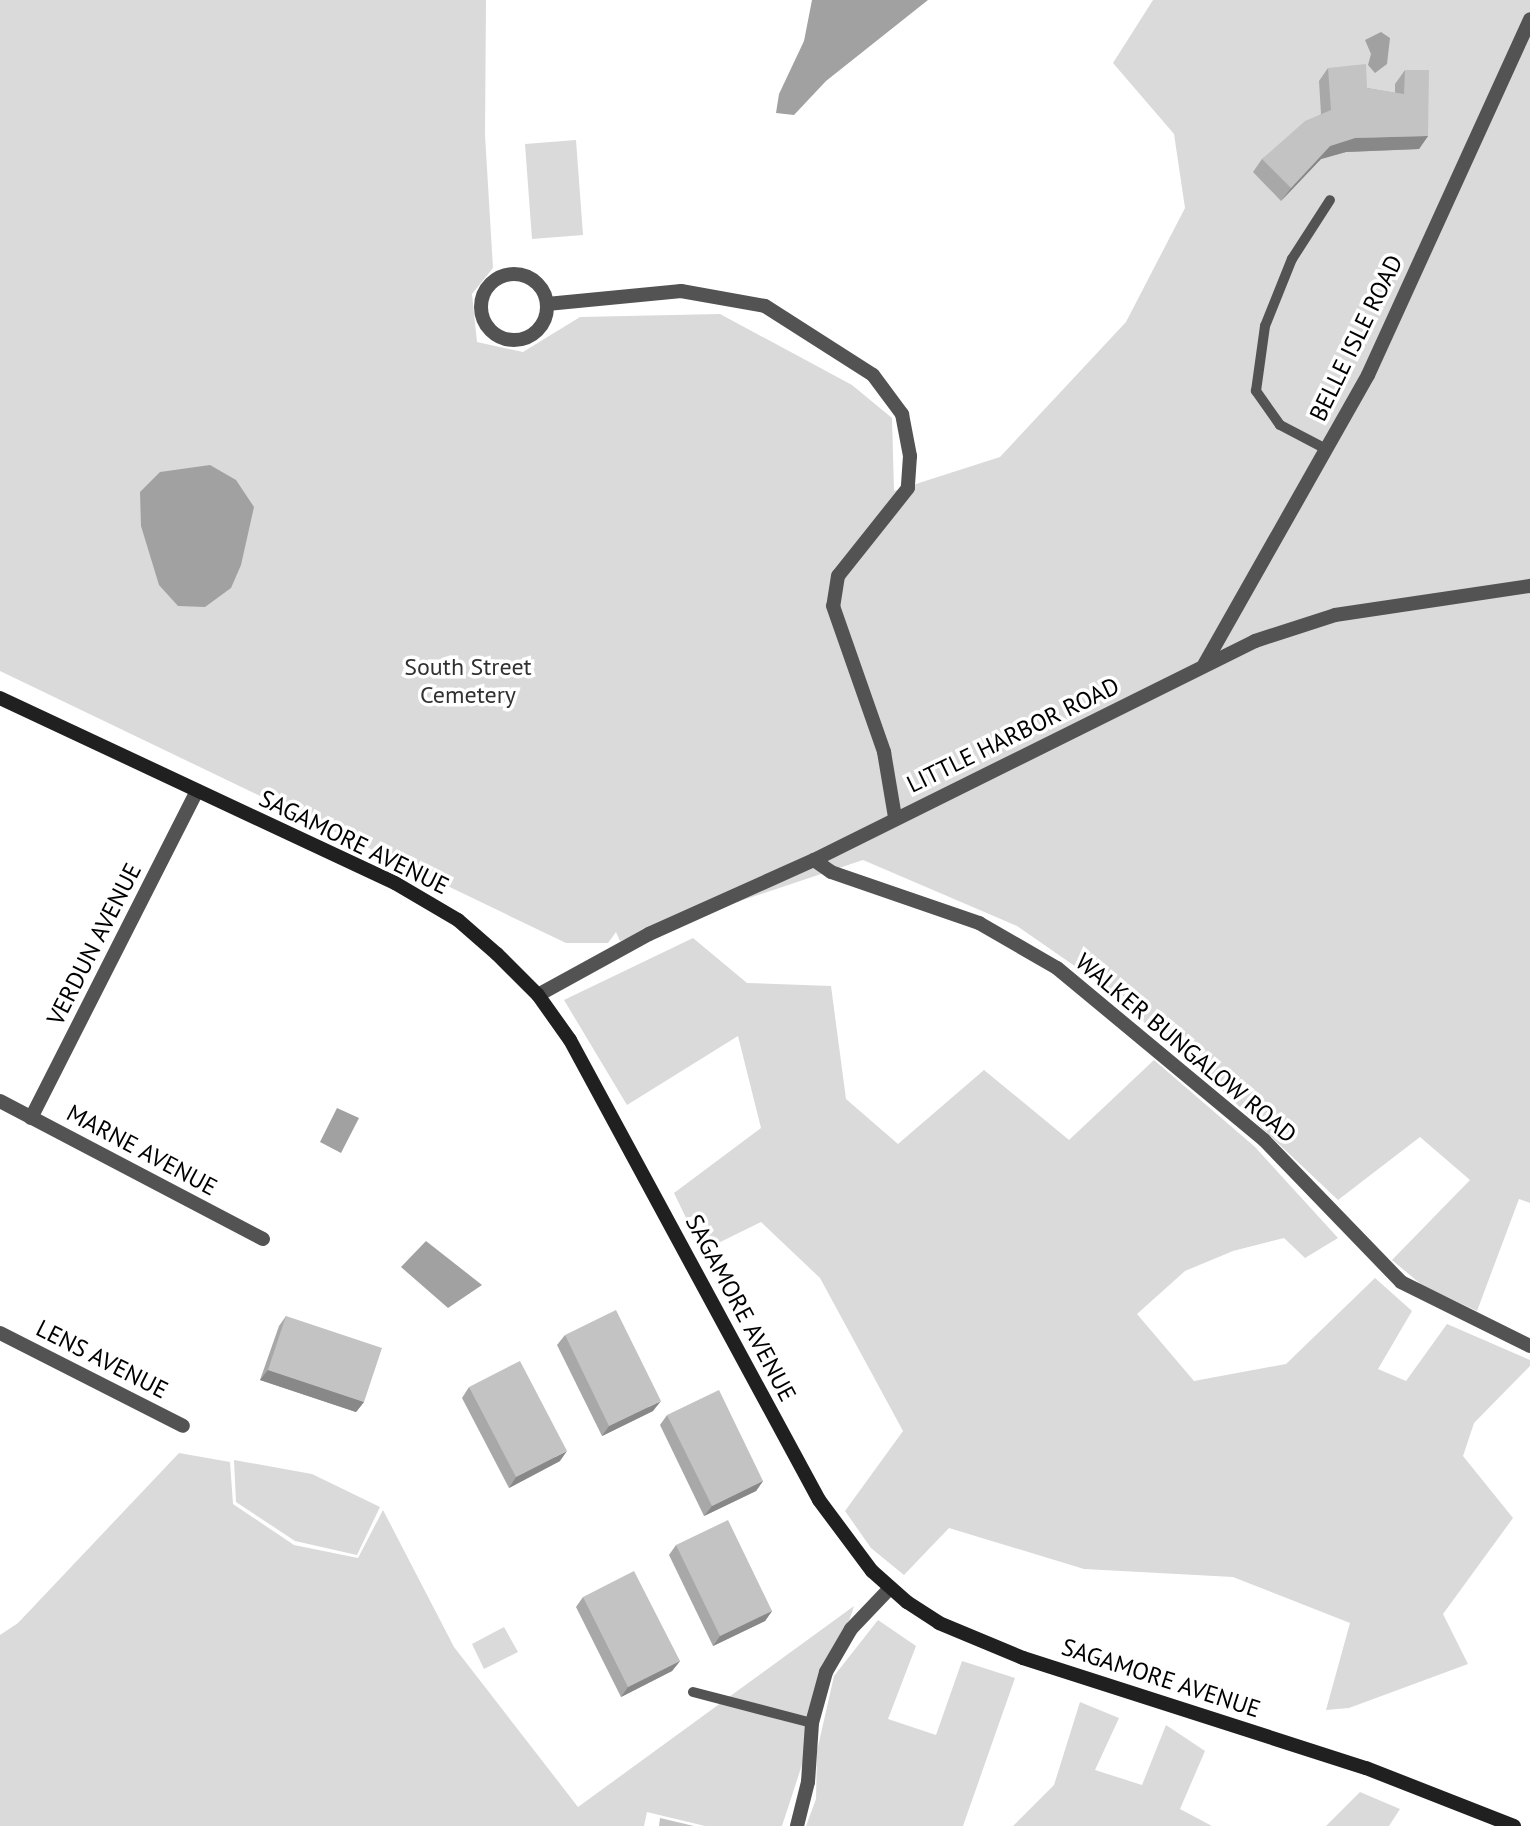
<!DOCTYPE html>
<html>
<head>
<meta charset="utf-8">
<style>
  body { margin:0 }
  #map { position:relative; width:1530px; height:1826px; overflow:hidden; background:#fff; font-family:"PT Sans",sans-serif }
  div>[style] { position:absolute }
  [style*='--x'] { left:calc(var(--x)*1px); top:calc(var(--y)*1px); width:calc(var(--w)*1px); rotate:calc(var(--a)*1deg) }
  .green>* { inset:0; background:#dadada }
  .water>* { inset:0; background:#a1a1a1 }
  .service>* { height:10px; margin:-5px; padding:0 5px; transform-origin:5px; border-radius:5px; background:#535353 }
  .minor>* { height:14px; margin:-7px; padding:0 7px; transform-origin:7px; border-radius:7px; background:#535353 }
  .minor>.ring { margin:-7px; padding:0; box-sizing:content-box; background:none; border:14px solid #535353; border-radius:50% }
  .secondary>* { height:14px; margin:-7px; padding:0 7px; transform-origin:7px; border-radius:7px; background:#202020 }
  .wall>* { inset:0; background:#a8a8a8 }
  .shaded-wall>* { inset:0; background:#888 }
  .building>* { inset:0; background:#c3c3c3 }
  span { translate:-50% -50%; white-space:nowrap; text-align:center; line-height:1.15; -webkit-text-stroke:7px #fff; paint-order:stroke }
  .street-label { font-size:24px; color:#000 }
  .park-label { font-size:24px; color:#313131 }
</style>
</head>
<body>
<div id="map">
  <div class="green">
    <div style="clip-path:polygon(0 0,486px 0,485px 135px,493px 268px,472px 294px,477px 342px,523px 352px,580px 317px,720px 314px,852px 385px,892px 418px,894px 491px,1000px 457px,1126px 322px,1185px 208px,1174px 134px,1113px 63px,1153px 0,1530px 0,1530px 1203px,1519px 1199px,1477px 1311px,1423px 1286px,1392px 1260px,1470px 1180px,1420px 1137px,1338px 1200px,1207px 1076px,1092px 978px,1017px 926px,863px 860px,620px 941px,616px 932px,608px 943px,566px 943px,0 671px)"></div>
    <div style="clip-path:polygon(576px 140px,583px 235px,532px 239px,525px 144px)"></div>
    <div style="clip-path:polygon(693px 938px,747px 983px,831px 986px,846px 1099px,898px 1144px,984px 1070px,1069px 1140px,1154px 1060px,1255px 1147px,1338px 1238px,1305px 1258px,1284px 1238px,1233px 1251px,1185px 1271px,1137px 1314px,1194px 1381px,1286px 1364px,1375px 1278px,1412px 1311px,1378px 1369px,1406px 1381px,1447px 1324px,1530px 1360px,1530px 1366px,1474px 1423px,1463px 1456px,1513px 1518px,1443px 1614px,1468px 1664px,1349px 1708px,1326px 1710px,1350px 1623px,1233px 1577px,1084px 1569px,949px 1528px,904px 1575px,871px 1548px,845px 1511px,903px 1431px,820px 1278px,761px 1222px,702px 1251px,674px 1193px,761px 1128px,738px 1036px,627px 1105px,564px 1000px)"></div>
    <div style="clip-path:polygon(179px 1453px,230px 1462px,233px 1504px,294px 1545px,358px 1558px,383px 1510px,454px 1647px,578px 1807px,854px 1606px,782px 1826px,705px 1826px,647px 1812px,644px 1826px,0 1826px,0 1635px,18px 1623px)"></div>
    <div style="clip-path:polygon(234px 1460px,312px 1474px,380px 1507px,357px 1555px,295px 1541px,236px 1502px)"></div>
    <div style="clip-path:polygon(878px 1620px,916px 1646px,888px 1719px,936px 1735px,962px 1661px,1015px 1678px,963px 1826px,806px 1826px,816px 1799px,817px 1751px,834px 1676px)"></div>
    <div style="clip-path:polygon(504px 1627px,518px 1652px,484px 1669px,472px 1644px)"></div>
    <div style="clip-path:polygon(1080px 1702px,1119px 1718px,1095px 1770px,1142px 1785px,1166px 1725px,1205px 1751px,1180px 1809px,1212px 1826px,1013px 1826px,1054px 1785px)"></div>
    <div style="clip-path:polygon(1360px 1792px,1400px 1809px,1389px 1826px,1326px 1826px)"></div>
  </div>
  <div class="water">
    <div style="clip-path:polygon(812px 0,928px 0,826px 81px,794px 115px,776px 113px,779px 94px,804px 41px)"></div>
    <div style="clip-path:polygon(1381px 32px,1390px 38px,1387px 64px,1375px 73px,1368px 65px,1371px 54px,1365px 40px)"></div>
    <div style="clip-path:polygon(210px 465px,236px 480px,254px 507px,241px 565px,231px 588px,205px 607px,178px 606px,159px 585px,141px 526px,140px 492px,160px 472px)"></div>
    <div style="clip-path:polygon(337px 1108px,359px 1118px,341px 1153px,320px 1142px)"></div>
    <div style="clip-path:polygon(426px 1241px,482px 1285px,448px 1308px,401px 1267px)"></div>
  </div>
  <div class="service">
    <div style="--x:1326;--y:449;--w:52;--a:-152.4"></div>
    <div style="--x:1280;--y:425;--w:42;--a:-125.2"></div>
    <div style="--x:1256;--y:391;--w:66;--a:-82.1"></div>
    <div style="--x:1265;--y:326;--w:72;--a:-68.1"></div>
    <div style="--x:1292;--y:259;--w:70;--a:-57.2"></div>
    <div style="--x:693;--y:1692;--w:123;--a:14.6"></div>
  </div>
  <div class="minor">
    <div class="ring" style="left:481px;top:274px;width:52px;height:52px"></div>
    <div style="--x:547;--y:304;--w:135;--a:-5.5"></div>
    <div style="--x:681;--y:291;--w:85;--a:10.1"></div>
    <div style="--x:765;--y:306;--w:128;--a:32.6"></div>
    <div style="--x:873;--y:375;--w:49;--a:53.4"></div>
    <div style="--x:902;--y:414;--w:43;--a:79.2"></div>
    <div style="--x:910;--y:456;--w:32;--a:94"></div>
    <div style="--x:908;--y:488;--w:112;--a:128.5"></div>
    <div style="--x:838;--y:576;--w:30;--a:99"></div>
    <div style="--x:833;--y:606;--w:155;--a:70.7"></div>
    <div style="--x:884;--y:752;--w:66;--a:80.4"></div>
    <div style="--x:1204;--y:665;--w:333;--a:-60.5"></div>
    <div style="--x:1368;--y:375;--w:391;--a:-65.5"></div>
    <div style="--x:814;--y:860;--w:21;--a:35"></div>
    <div style="--x:831;--y:872;--w:157;--a:19"></div>
    <div style="--x:979;--y:923;--w:90;--a:30"></div>
    <div style="--x:1057;--y:968;--w:269;--a:39.7"></div>
    <div style="--x:1264;--y:1140;--w:197;--a:46"></div>
    <div style="--x:1401;--y:1282;--w:144;--a:26.4"></div>
    <div style="--x:538;--y:995;--w:127;--a:-28.8"></div>
    <div style="--x:649;--y:934;--w:181;--a:-24.2"></div>
    <div style="--x:814;--y:860;--w:492;--a:-26.4"></div>
    <div style="--x:1255;--y:641;--w:84;--a:-18"></div>
    <div style="--x:1335;--y:615;--w:197;--a:-8.5"></div>
    <div style="--x:0;--y:1101;--w:297;--a:27.7"></div>
    <div style="--x:31;--y:1118;--w:367;--a:-63.1"></div>
    <div style="--x:0;--y:1333;--w:205;--a:26.9"></div>
    <div style="--x:797;--y:1826;--w:45;--a:-76"></div>
    <div style="--x:808;--y:1782;--w:59;--a:-86.1"></div>
    <div style="--x:812;--y:1723;--w:53;--a:-74.6"></div>
    <div style="--x:826;--y:1672;--w:50;--a:-59.8"></div>
    <div style="--x:851;--y:1629;--w:57;--a:-46.4"></div>
  </div>
  <div class="secondary">
    <div style="--x:0;--y:698;--w:436;--a:25.1"></div>
    <div style="--x:395;--y:883;--w:73;--a:30.4"></div>
    <div style="--x:458;--y:920;--w:52;--a:41.1"></div>
    <div style="--x:497;--y:954;--w:58;--a:45"></div>
    <div style="--x:538;--y:995;--w:55;--a:54.6"></div>
    <div style="--x:570;--y:1040;--w:523;--a:61.57"></div>
    <div style="--x:819;--y:1500;--w:89;--a:53.3"></div>
    <div style="--x:872;--y:1571;--w:47;--a:41.5"></div>
    <div style="--x:907;--y:1602;--w:38;--a:33"></div>
    <div style="--x:939;--y:1623;--w:91;--a:22.6"></div>
    <div style="--x:1023;--y:1658;--w:360;--a:17.8"></div>
    <div style="--x:1366;--y:1768;--w:159;--a:21.4"></div>
  </div>
  <div class="wall">
    <div style="clip-path:polygon(1328px 68px,1367px 88px,1395px 93px,1395px 84px,1405px 70px,1428px 136px,1419px 149px,1346px 152px,1321px 159px,1281px 201px,1253px 172px,1262px 159px,1321px 114px,1319px 81px)"></div>
    <div style="clip-path:polygon(286px 1316px,364px 1402px,356px 1412px,260px 1380px,279px 1326px)"></div>
    <div style="clip-path:polygon(565px 1335px,653px 1411px,602px 1436px,557px 1345px)"></div>
    <div style="clip-path:polygon(469px 1387px,560px 1461px,509px 1488px,462px 1398px)"></div>
    <div style="clip-path:polygon(667px 1415px,763px 1481px,756px 1491px,704px 1516px,660px 1425px)"></div>
    <div style="clip-path:polygon(676px 1545px,772px 1611px,765px 1621px,713px 1646px,669px 1555px)"></div>
    <div style="clip-path:polygon(583px 1597px,680px 1661px,672px 1671px,621px 1697px,576px 1607px)"></div>
  </div>
  <div class="shaded-wall">
    <div style="clip-path:polygon(1428px 136px,1419px 149px,1346px 152px,1321px 159px,1281px 201px,1291px 188px,1330px 146px,1355px 138px)"></div>
    <div style="clip-path:polygon(268px 1370px,364px 1402px,356px 1412px,260px 1380px)"></div>
    <div style="clip-path:polygon(661px 1401px,653px 1411px,602px 1436px,609px 1426px)"></div>
    <div style="clip-path:polygon(567px 1451px,560px 1461px,509px 1488px,516px 1477px)"></div>
    <div style="clip-path:polygon(763px 1481px,756px 1491px,704px 1516px,712px 1506px)"></div>
    <div style="clip-path:polygon(772px 1611px,765px 1621px,713px 1646px,720px 1636px)"></div>
    <div style="clip-path:polygon(680px 1661px,672px 1671px,621px 1697px,628px 1687px)"></div>
  </div>
  <div class="building">
    <div style="clip-path:polygon(1366px 64px,1367px 88px,1404px 94px,1405px 70px,1429px 70px,1428px 136px,1355px 138px,1330px 146px,1291px 188px,1262px 159px,1305px 121px,1331px 110px,1328px 68px)"></div>
    <div style="clip-path:polygon(616px 1310px,661px 1401px,609px 1426px,565px 1335px)"></div>
    <div style="clip-path:polygon(286px 1316px,382px 1348px,364px 1402px,268px 1370px)"></div>
    <div style="clip-path:polygon(520px 1361px,567px 1451px,516px 1477px,469px 1387px)"></div>
    <div style="clip-path:polygon(719px 1390px,763px 1481px,712px 1506px,667px 1415px)"></div>
    <div style="clip-path:polygon(728px 1520px,772px 1611px,720px 1636px,676px 1545px)"></div>
    <div style="clip-path:polygon(634px 1571px,680px 1661px,628px 1687px,583px 1597px)"></div>
    <div style="clip-path:polygon(660px 1818px,694px 1826px,659px 1826px)"></div>
  </div>
  <div class="street-label">
    <span style="left:1356px;top:338px;rotate:-64deg">BELLE ISLE ROAD</span>
    <span style="left:1013px;top:735px;rotate:-26deg">LITTLE HARBOR ROAD</span>
    <span style="left:354px;top:842px;rotate:26deg">SAGAMORE AVENUE</span>
    <span style="left:94px;top:944px;rotate:-63deg">VERDUN AVENUE</span>
    <span style="left:1186px;top:1048px;rotate:40deg">WALKER BUNGALOW ROAD</span>
    <span style="left:142px;top:1150px;rotate:28deg">MARNE AVENUE</span>
    <span style="left:741px;top:1308px;rotate:62deg">SAGAMORE AVENUE</span>
    <span style="left:102px;top:1359px;rotate:27deg">LENS AVENUE</span>
    <span style="left:1161px;top:1678px;rotate:18deg">SAGAMORE AVENUE</span>
  </div>
  <div class="park-label">
    <span style="left:468px;top:681px">South Street<br>Cemetery</span>
  </div>
</div>
</body>
</html>
